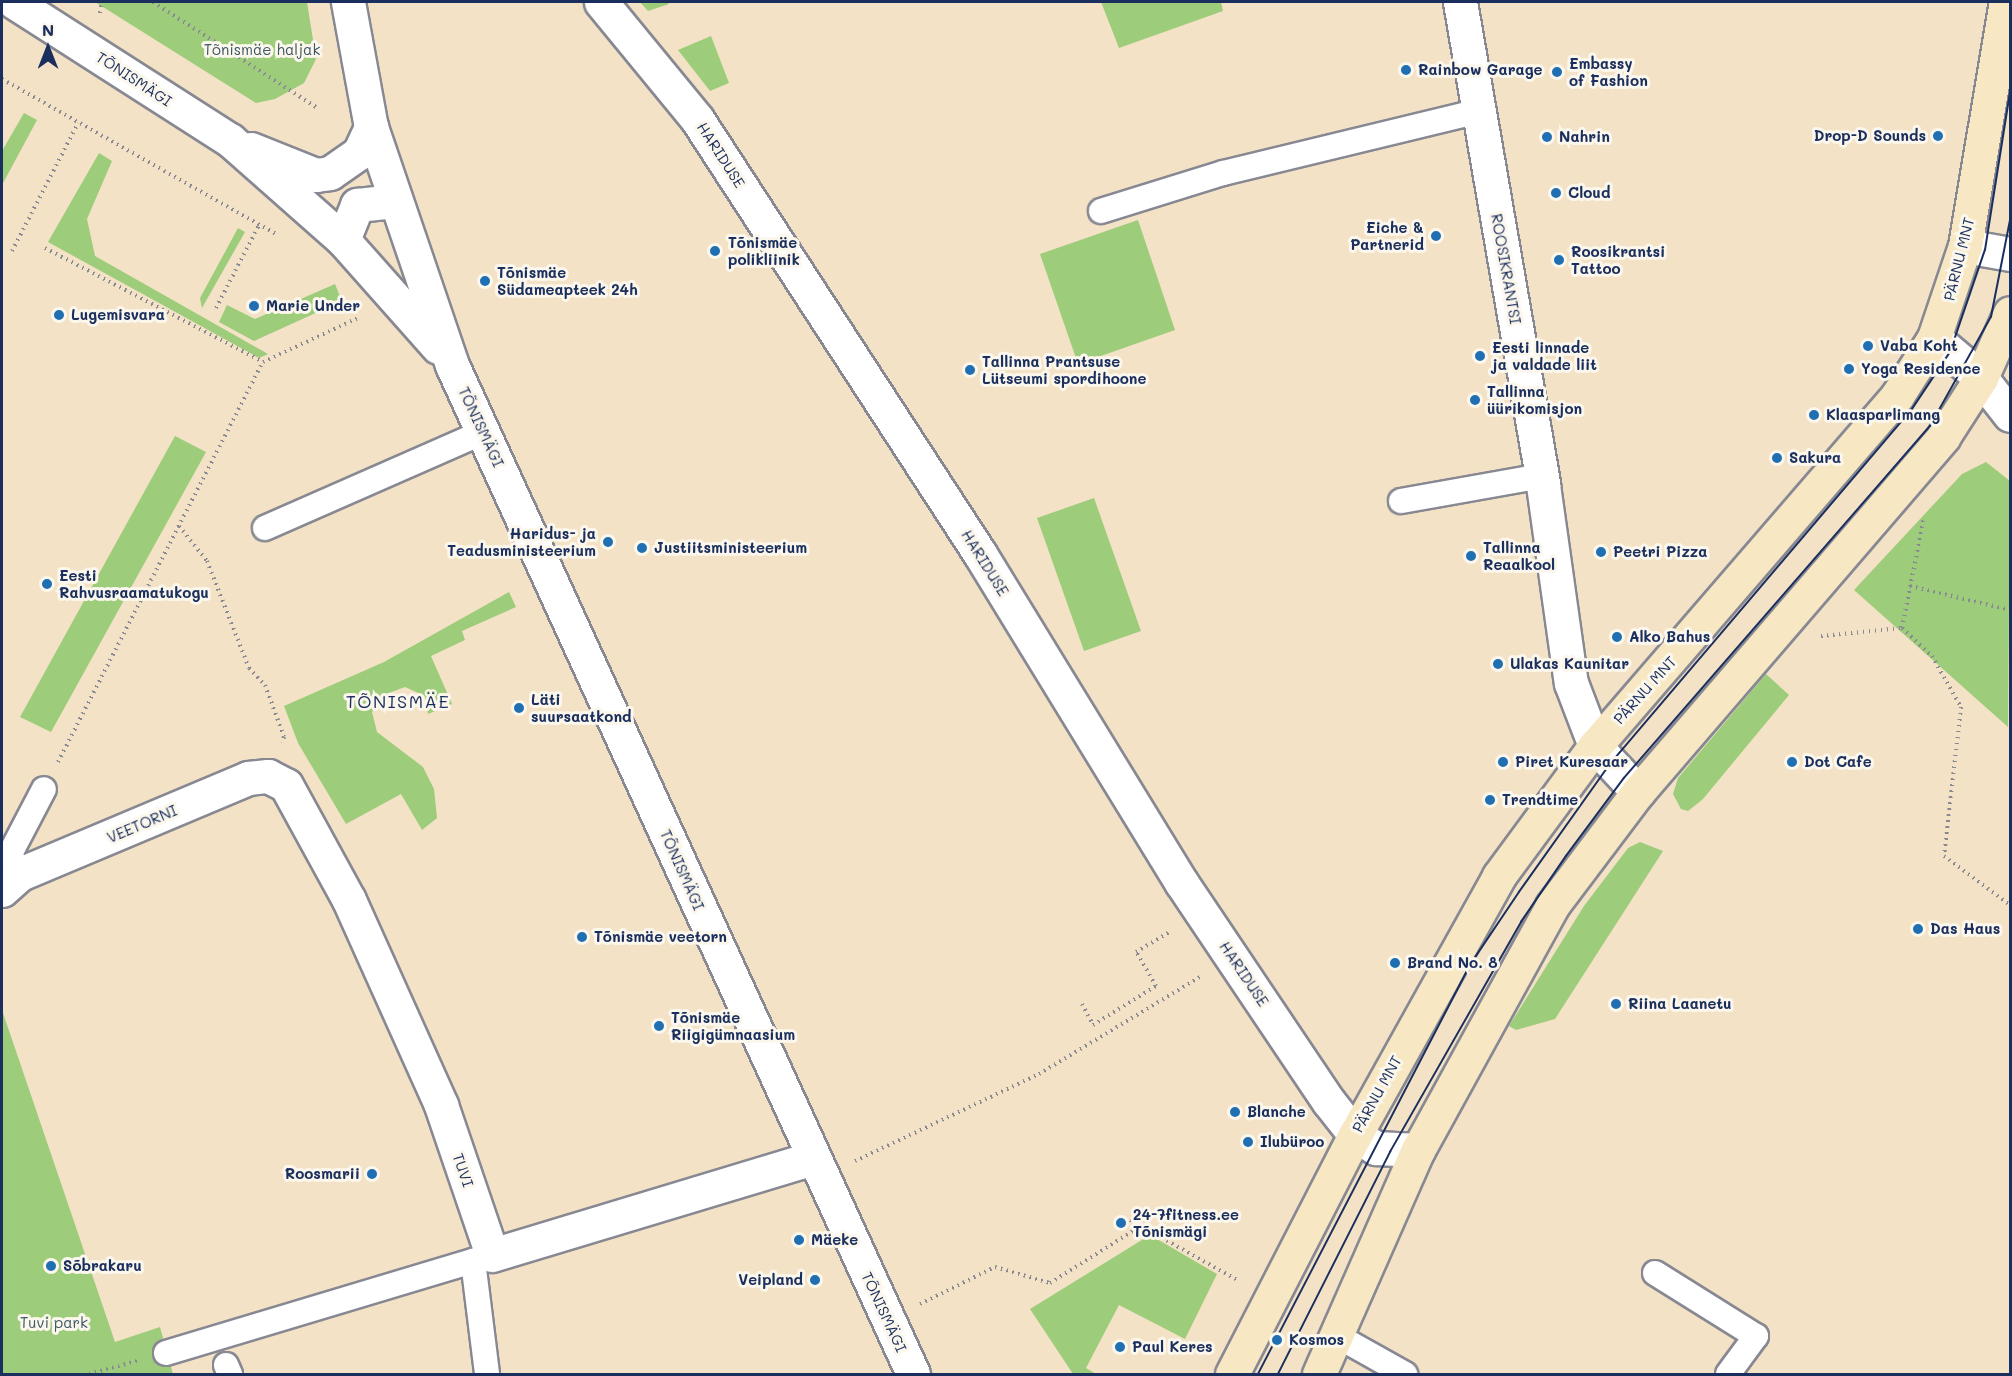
<!DOCTYPE html>
<html>
<head>
<meta charset="utf-8">
<style>
  body { margin:0 }
  #map { position:relative; width:2012px; height:1376px; overflow:hidden; background:#f3e2c6; font-family:Mali,sans-serif }
  div>[style] { position:absolute }
  [style*='--x'] { left:calc(var(--x)*1px); top:calc(var(--y)*1px); width:calc(var(--w)*1px); rotate:calc(var(--a)*1deg) }
  .green>* { inset:0; background:#9dcc7b }
  .path>* { height:4px; margin-top:-2px; transform-origin:0; background:repeating-linear-gradient(90deg,#878892 0 1.5px,transparent 0 6px) }
  .roads { filter:drop-shadow(2px 0 #878892) drop-shadow(-2px 0 #878892) drop-shadow(0 2px #878892) drop-shadow(0 -2px #878892) }
  .service>* { height:24px; margin:-12px; padding:0 12px; transform-origin:12px; border-radius:12px; background:#fff }
  .minor>* { height:33px; margin:-16.5px; padding:0 16.5px; transform-origin:16.5px; border-radius:16.5px; background:#fff }
  .tertiary>* { height:33px; margin:-16.5px; padding:0 16.5px; transform-origin:16.5px; border-radius:16.5px; background:#fff }
  .secondary>* { height:33px; margin:-16.5px; padding:0 16.5px; transform-origin:16.5px; border-radius:16.5px; background:#f7e8c3 }
  .tram>* { height:1.5px; margin:-0.75px; padding:0 0.75px; transform-origin:0.75px; border-radius:0.75px; background:#1b2f5e }
  .dots>* { width:16px; height:16px; translate:-50% -50%; box-sizing:border-box; border:3px solid #fbf7ec; border-radius:50% }
  span { translate:-50% -50%; white-space:nowrap; text-align:center; line-height:1.15; -webkit-text-stroke:6px #fbf7ec; paint-order:stroke }
  .park-label { font-size:15px; color:#3c5665 }
  .poi-label { font-size:15px; color:#1b2f5e; font-weight:700 }
  .left { translate:0 -50%; text-align:left }
  .right { translate:-100% -50%; text-align:right }
  .street-label { font-size:15px; color:#1b2f5e }
  .quarter-label { font-size:18px; color:#1b2f5e; letter-spacing:1.5px }
  .frame { position:absolute; inset:0; border:3px solid #1b2f5e; pointer-events:none }
  .north { position:absolute; left:18px; top:18px; width:60px; height:60px; -webkit-text-stroke:4px #fbf7ec; paint-order:stroke; rotate:0deg; font-size:16px; font-weight:700; line-height:24px; text-align:center; color:#1b2f5e }
  .north::after { content:''; display:block; margin:auto; width:21px; height:27px; background:#1b2f5e; clip-path:polygon(50% 0,100% 100%,50% 72%,0 100%) }
</style>
</head>
<body>
<div id="map">
  <div class="green">
    <div style="clip-path:polygon(95px 2px,307px 2px,316px 59px,304px 83px,275px 99px,256px 103px)"></div>
    <div style="clip-path:polygon(640px 2px,667px 2px,669px 4px,648px 11px)"></div>
    <div style="clip-path:polygon(1101px 2px,1221px 2px,1223px 11px,1119px 48px)"></div>
    <div style="clip-path:polygon(711px 36px,729px 83px,710px 91px,678px 50px)"></div>
    <div style="clip-path:polygon(24px 113px,37px 120px,2px 185px,2px 151px)"></div>
    <div style="clip-path:polygon(99px 153px,112px 161px,87px 219px,95px 256px,268px 354px,259px 358px,48px 242px)"></div>
    <div style="clip-path:polygon(1138px 220px,1175px 330px,1078px 364px,1040px 254px)"></div>
    <div style="clip-path:polygon(238px 228px,245px 232px,202px 308px,200px 298px)"></div>
    <div style="clip-path:polygon(335px 284px,342px 301px,254px 341px,219px 322px,227px 305px,255px 319px)"></div>
    <div style="clip-path:polygon(175px 436px,206px 452px,51px 732px,20px 717px)"></div>
    <div style="clip-path:polygon(1986px 462px,2010px 481px,2008px 727px,1854px 590px,1962px 474px)"></div>
    <div style="clip-path:polygon(1094px 498px,1141px 631px,1084px 651px,1037px 518px)"></div>
    <div style="clip-path:polygon(509px 592px,516px 607px,462px 631px,465px 640px,431px 656px,452px 704px,428px 714px,425px 696px,405px 687px,386px 694px,372px 712px,377px 732px,423px 767px,434px 789px,437px 818px,422px 830px,401px 794px,346px 824px,298px 743px,284px 706px,384px 662px)"></div>
    <div style="clip-path:polygon(1766px 674px,1789px 695px,1703px 799px,1688px 811px,1681px 809px,1673px 794px,1678px 778px)"></div>
    <div style="clip-path:polygon(1640px 842px,1663px 851px,1555px 1019px,1516px 1030px,1509px 1026px,1584px 906px,1628px 848px)"></div>
    <div style="clip-path:polygon(2px 1010px,115px 1342px,160px 1327px,173px 1374px,2px 1374px)"></div>
    <div style="clip-path:polygon(1150px 1235px,1217px 1274px,1185px 1339px,1119px 1305px,1086px 1368px,1096px 1374px,1073px 1374px,1030px 1309px)"></div>
  </div>
  <div class="path">
    <div style="--x:153;--y:2;--w:197;--a:32.8"></div>
    <div style="--x:100;--y:13;--w:11;--a:-80"></div>
    <div style="--x:2;--y:79;--w:317;--a:29.5"></div>
    <div style="--x:45;--y:248;--w:246;--a:27.6"></div>
    <div style="--x:12;--y:251;--w:144;--a:-62.7"></div>
    <div style="--x:216;--y:308;--w:93;--a:-62.6"></div>
    <div style="--x:179;--y:526;--w:45;--a:51.3"></div>
    <div style="--x:207;--y:561;--w:115;--a:68.6"></div>
    <div style="--x:249;--y:668;--w:23;--a:47"></div>
    <div style="--x:265;--y:685;--w:55;--a:69.9"></div>
    <div style="--x:284;--y:737;--w:6;--a:108"></div>
    <div style="--x:1910;--y:586;--w:103;--a:13.5"></div>
    <div style="--x:1902;--y:628;--w:113;--a:-78.8"></div>
    <div style="--x:1821;--y:636;--w:81;--a:-5.6"></div>
    <div style="--x:1902;--y:628;--w:41;--a:43"></div>
    <div style="--x:1932;--y:656;--w:59;--a:60.4"></div>
    <div style="--x:1961;--y:707;--w:150;--a:96.5"></div>
    <div style="--x:1944;--y:856;--w:82;--a:36.6"></div>
    <div style="--x:58;--y:762;--w:449;--a:-62.9"></div>
    <div style="--x:263;--y:362;--w:107;--a:-24.9"></div>
    <div style="--x:1082;--y:1004;--w:24;--a:62"></div>
    <div style="--x:1093;--y:1025;--w:74;--a:-31.8"></div>
    <div style="--x:1156;--y:986;--w:39;--a:-120"></div>
    <div style="--x:1136;--y:952;--w:39;--a:-31"></div>
    <div style="--x:855;--y:1161;--w:204;--a:-25.3"></div>
    <div style="--x:1039;--y:1074;--w:188;--a:-31.1"></div>
    <div style="--x:1130;--y:1220;--w:125;--a:29.2"></div>
    <div style="--x:920;--y:1304;--w:84;--a:-26.3"></div>
    <div style="--x:995;--y:1267;--w:57;--a:16.2"></div>
    <div style="--x:1050;--y:1283;--w:107;--a:-32.1"></div>
    <div style="--x:89;--y:1374;--w:50;--a:-15.2"></div>
  </div>
  <div class="roads">
    <div class="service">
      <div style="--x:1101;--y:211;--w:128;--a:-17.3"></div>
      <div style="--x:1223;--y:173;--w:264;--a:-13.6"></div>
      <div style="--x:1401;--y:501;--w:143;--a:-10.1"></div>
      <div style="--x:265;--y:528;--w:239;--a:-23.7"></div>
      <div style="--x:20;--y:874;--w:22;--a:-117"></div>
      <div style="--x:10;--y:854;--w:73;--a:-62.4"></div>
      <div style="--x:473;--y:1261;--w:114;--a:82.9"></div>
      <div style="--x:1655;--y:1273;--w:119;--a:32"></div>
      <div style="--x:1756;--y:1336;--w:47;--a:126.4"></div>
      <div style="--x:1339;--y:1337;--w:76;--a:29.3"></div>
      <div style="--x:166;--y:1353;--w:340;--a:-16.7"></div>
      <div style="--x:226;--y:1365;--w:10;--a:66"></div>
    </div>
    <div class="minor">
      <div style="--x:601;--y:2;--w:151;--a:50.6"></div>
      <div style="--x:697;--y:119;--w:519;--a:56.95"></div>
      <div style="--x:980;--y:554;--w:385;--a:58.5"></div>
      <div style="--x:1181;--y:882;--w:265;--a:56.1"></div>
      <div style="--x:1329;--y:1102;--w:42;--a:51.8"></div>
      <div style="--x:1355;--y:1135;--w:25;--a:32"></div>
      <div style="--x:1376;--y:1148;--w:42;--a:2.7"></div>
      <div style="--x:1460;--y:2;--w:490;--a:80.2"></div>
      <div style="--x:1543;--y:485;--w:200;--a:82"></div>
      <div style="--x:1571;--y:683;--w:67;--a:69.1"></div>
      <div style="--x:1595;--y:746;--w:63;--a:46.9"></div>
      <div style="--x:1965;--y:246;--w:46;--a:10.1"></div>
      <div style="--x:1934;--y:338;--w:62;--a:40.4"></div>
      <div style="--x:1981;--y:378;--w:47;--a:51.9"></div>
      <div style="--x:2;--y:890;--w:24;--a:-42"></div>
      <div style="--x:20;--y:874;--w:247;--a:-22.8"></div>
      <div style="--x:248;--y:778;--w:20;--a:-6"></div>
      <div style="--x:268;--y:776;--w:20;--a:27"></div>
      <div style="--x:286;--y:785;--w:131;--a:61.3"></div>
      <div style="--x:349;--y:900;--w:225;--a:65.8"></div>
      <div style="--x:441;--y:1105;--w:158;--a:71.2"></div>
      <div style="--x:492;--y:1255;--w:335;--a:-16.8"></div>
    </div>
    <div class="tertiary">
      <div style="--x:14;--y:2;--w:256;--a:32.6"></div>
      <div style="--x:230;--y:140;--w:151;--a:41.5"></div>
      <div style="--x:343;--y:240;--w:143;--a:48.4"></div>
      <div style="--x:348;--y:2;--w:127;--a:79.6"></div>
      <div style="--x:371;--y:127;--w:251;--a:71.2"></div>
      <div style="--x:452;--y:365;--w:1109;--a:65.44"></div>
      <div style="--x:251;--y:149;--w:70;--a:21.8"></div>
      <div style="--x:316;--y:175;--w:14;--a:-8"></div>
      <div style="--x:330;--y:173;--w:35;--a:-35"></div>
      <div style="--x:359;--y:153;--w:29;--a:-65"></div>
      <div style="--x:343;--y:240;--w:38;--a:-68"></div>
      <div style="--x:357;--y:205;--w:38;--a:-6"></div>
    </div>
    <div class="secondary">
      <div style="--x:1232;--y:1374;--w:269;--a:-62.8"></div>
      <div style="--x:1355;--y:1135;--w:296;--a:-60.9"></div>
      <div style="--x:1499;--y:876;--w:162;--a:-53.6"></div>
      <div style="--x:1595;--y:746;--w:462;--a:-49.2"></div>
      <div style="--x:1897;--y:396;--w:69;--a:-57.5"></div>
      <div style="--x:1934;--y:338;--w:97;--a:-71.4"></div>
      <div style="--x:1965;--y:246;--w:247;--a:-80.5"></div>
      <div style="--x:1319;--y:1374;--w:245;--a:-66.2"></div>
      <div style="--x:1418;--y:1150;--w:278;--a:-61.2"></div>
      <div style="--x:1552;--y:906;--w:143;--a:-53"></div>
      <div style="--x:1638;--y:792;--w:468;--a:-49.3"></div>
      <div style="--x:1943;--y:437;--w:70;--a:-57.2"></div>
      <div style="--x:1981;--y:378;--w:71;--a:-66"></div>
    </div>
  </div>
  <div class="tram">
    <div style="--x:1258;--y:1374;--w:464;--a:-62.6"></div>
    <div style="--x:1472;--y:962;--w:84;--a:-56.1"></div>
    <div style="--x:1519;--y:892;--w:157;--a:-54.6"></div>
    <div style="--x:1610;--y:764;--w:462;--a:-49.6"></div>
    <div style="--x:1910;--y:412;--w:72;--a:-56.3"></div>
    <div style="--x:1950;--y:352;--w:108;--a:-71.1"></div>
    <div style="--x:1985;--y:250;--w:159;--a:-81"></div>
    <div style="--x:1278;--y:1374;--w:249;--a:-63.2"></div>
    <div style="--x:1390;--y:1152;--w:265;--a:-60.3"></div>
    <div style="--x:1521;--y:922;--w:80;--a:-55.7"></div>
    <div style="--x:1566;--y:856;--w:97;--a:-53.4"></div>
    <div style="--x:1624;--y:778;--w:466;--a:-49"></div>
    <div style="--x:1930;--y:426;--w:125;--a:-60.8"></div>
    <div style="--x:1991;--y:317;--w:99;--a:-78.9"></div>
  </div>
  <div class="dots">
    <div style="left:1406px;top:70px;background:#1f6fb2"></div>
    <div style="left:1557px;top:72px;background:#1f6fb2"></div>
    <div style="left:1938px;top:136px;background:#1f6fb2"></div>
    <div style="left:1547px;top:137px;background:#1f6fb2"></div>
    <div style="left:1556px;top:193px;background:#1f6fb2"></div>
    <div style="left:1436px;top:236px;background:#1f6fb2"></div>
    <div style="left:715px;top:251px;background:#1f6fb2"></div>
    <div style="left:1559px;top:260px;background:#1f6fb2"></div>
    <div style="left:485px;top:281px;background:#1f6fb2"></div>
    <div style="left:254px;top:306px;background:#1f6fb2"></div>
    <div style="left:59px;top:315px;background:#1f6fb2"></div>
    <div style="left:1868px;top:346px;background:#1f6fb2"></div>
    <div style="left:1480px;top:356px;background:#1f6fb2"></div>
    <div style="left:1849px;top:369px;background:#1f6fb2"></div>
    <div style="left:970px;top:370px;background:#1f6fb2"></div>
    <div style="left:1475px;top:400px;background:#1f6fb2"></div>
    <div style="left:1814px;top:415px;background:#1f6fb2"></div>
    <div style="left:1777px;top:458px;background:#1f6fb2"></div>
    <div style="left:608px;top:542px;background:#1f6fb2"></div>
    <div style="left:642px;top:548px;background:#1f6fb2"></div>
    <div style="left:1601px;top:552px;background:#1f6fb2"></div>
    <div style="left:1471px;top:556px;background:#1f6fb2"></div>
    <div style="left:47px;top:584px;background:#1f6fb2"></div>
    <div style="left:1617px;top:637px;background:#1f6fb2"></div>
    <div style="left:1498px;top:664px;background:#1f6fb2"></div>
    <div style="left:519px;top:708px;background:#1f6fb2"></div>
    <div style="left:1503px;top:762px;background:#1f6fb2"></div>
    <div style="left:1792px;top:762px;background:#1f6fb2"></div>
    <div style="left:1490px;top:800px;background:#1f6fb2"></div>
    <div style="left:1918px;top:929px;background:#1f6fb2"></div>
    <div style="left:582px;top:937px;background:#1f6fb2"></div>
    <div style="left:1395px;top:963px;background:#1f6fb2"></div>
    <div style="left:1616px;top:1004px;background:#1f6fb2"></div>
    <div style="left:659px;top:1026px;background:#1f6fb2"></div>
    <div style="left:1235px;top:1112px;background:#1f6fb2"></div>
    <div style="left:1248px;top:1142px;background:#1f6fb2"></div>
    <div style="left:372px;top:1174px;background:#1f6fb2"></div>
    <div style="left:1121px;top:1223px;background:#1f6fb2"></div>
    <div style="left:799px;top:1240px;background:#1f6fb2"></div>
    <div style="left:51px;top:1266px;background:#1f6fb2"></div>
    <div style="left:815px;top:1280px;background:#1f6fb2"></div>
    <div style="left:1277px;top:1340px;background:#1f6fb2"></div>
    <div style="left:1120px;top:1347px;background:#1f6fb2"></div>
  </div>
  <div class="park-label">
    <span style="left:262px;top:50px">Tõnismäe haljak</span>
    <span style="left:54px;top:1323px">Tuvi park</span>
  </div>
  <div class="poi-label">
    <span class="left" style="left:1569px;top:72px">Embassy<br>of Fashion</span>
    <span class="left" style="left:1418px;top:70px">Rainbow Garage</span>
    <span class="right" style="left:1926px;top:136px">Drop-D Sounds</span>
    <span class="left" style="left:1559px;top:137px">Nahrin</span>
    <span class="left" style="left:1568px;top:193px">Cloud</span>
    <span class="right" style="left:1424px;top:236px">Eiche &amp;<br>Partnerid</span>
    <span class="left" style="left:728px;top:251px">Tõnismäe<br>polikliinik</span>
    <span class="left" style="left:1571px;top:260px">Roosikrantsi<br>Tattoo</span>
    <span class="left" style="left:497px;top:281px">Tõnismäe<br>Südameapteek 24h</span>
    <span class="left" style="left:266px;top:306px">Marie Under</span>
    <span class="left" style="left:71px;top:315px">Lugemisvara</span>
    <span class="left" style="left:1880px;top:346px">Vaba Koht</span>
    <span class="left" style="left:1492px;top:356px">Eesti linnade<br>ja valdade liit</span>
    <span class="left" style="left:982px;top:370px">Tallinna Prantsuse<br>Lütseumi spordihoone</span>
    <span class="left" style="left:1861px;top:369px">Yoga Residence</span>
    <span class="left" style="left:1487px;top:400px">Tallinna<br>üürikomisjon</span>
    <span class="left" style="left:1826px;top:415px">Klaasparlimang</span>
    <span class="left" style="left:1789px;top:458px">Sakura</span>
    <span class="right" style="left:596px;top:542px">Haridus- ja<br>Teadusministeerium</span>
    <span class="left" style="left:1483px;top:556px">Tallinna<br>Reaalkool</span>
    <span class="left" style="left:654px;top:548px">Justiitsministeerium</span>
    <span class="left" style="left:1613px;top:552px">Peetri Pizza</span>
    <span class="left" style="left:59px;top:584px">Eesti<br>Rahvusraamatukogu</span>
    <span class="left" style="left:1629px;top:637px">Alko Bahus</span>
    <span class="left" style="left:1510px;top:664px">Ulakas Kaunitar</span>
    <span class="left" style="left:531px;top:708px">Läti<br>suursaatkond</span>
    <span class="left" style="left:1515px;top:762px">Piret Kuresaar</span>
    <span class="left" style="left:1804px;top:762px">Dot Cafe</span>
    <span class="left" style="left:1502px;top:800px">Trendtime</span>
    <span class="left" style="left:1930px;top:929px">Das Haus</span>
    <span class="left" style="left:594px;top:937px">Tõnismäe veetorn</span>
    <span class="left" style="left:1407px;top:963px">Brand No. 8</span>
    <span class="left" style="left:1628px;top:1004px">Riina Laanetu</span>
    <span class="left" style="left:671px;top:1026px">Tõnismäe<br>Riigigümnaasium</span>
    <span class="left" style="left:1247px;top:1112px">Blanche</span>
    <span class="left" style="left:1260px;top:1142px">Ilubüroo</span>
    <span class="right" style="left:360px;top:1174px">Roosmarii</span>
    <span class="left" style="left:1133px;top:1223px">24-7fitness.ee<br>Tõnismägi</span>
    <span class="left" style="left:811px;top:1240px">Mäeke</span>
    <span class="left" style="left:63px;top:1266px">Sõbrakaru</span>
    <span class="right" style="left:803px;top:1280px">Veipland</span>
    <span class="left" style="left:1289px;top:1340px">Kosmos</span>
    <span class="left" style="left:1132px;top:1347px">Paul Keres</span>
  </div>
  <div class="street-label">
    <span style="left:134px;top:79px;rotate:33deg">TÕNISMÄGI</span>
    <span style="left:721px;top:155px;rotate:57deg">HARIDUSE</span>
    <span style="left:1959px;top:259px;rotate:-76deg">PÄRNU MNT</span>
    <span style="left:1506px;top:269px;rotate:80deg">ROOSIKRANTSI</span>
    <span style="left:481px;top:427px;rotate:65deg">TÕNISMÄGI</span>
    <span style="left:985px;top:563px;rotate:58deg">HARIDUSE</span>
    <span style="left:1645px;top:690px;rotate:-48deg">PÄRNU MNT</span>
    <span style="left:142px;top:824px;rotate:-23deg">VEETORNI</span>
    <span style="left:682px;top:870px;rotate:66deg">TÕNISMÄGI</span>
    <span style="left:1244px;top:974px;rotate:56deg">HARIDUSE</span>
    <span style="left:1377px;top:1094px;rotate:-61deg">PÄRNU MNT</span>
    <span style="left:463px;top:1170px;rotate:71deg">TUVI</span>
    <span style="left:884px;top:1312px;rotate:65deg">TÕNISMÄGI</span>
  </div>
  <div class="quarter-label">
    <span style="left:398px;top:701px">TÕNISMÄE</span>
  </div>
  <div class="frame"></div>
  <div class="north">N</div>
</div>
</body>
</html>
